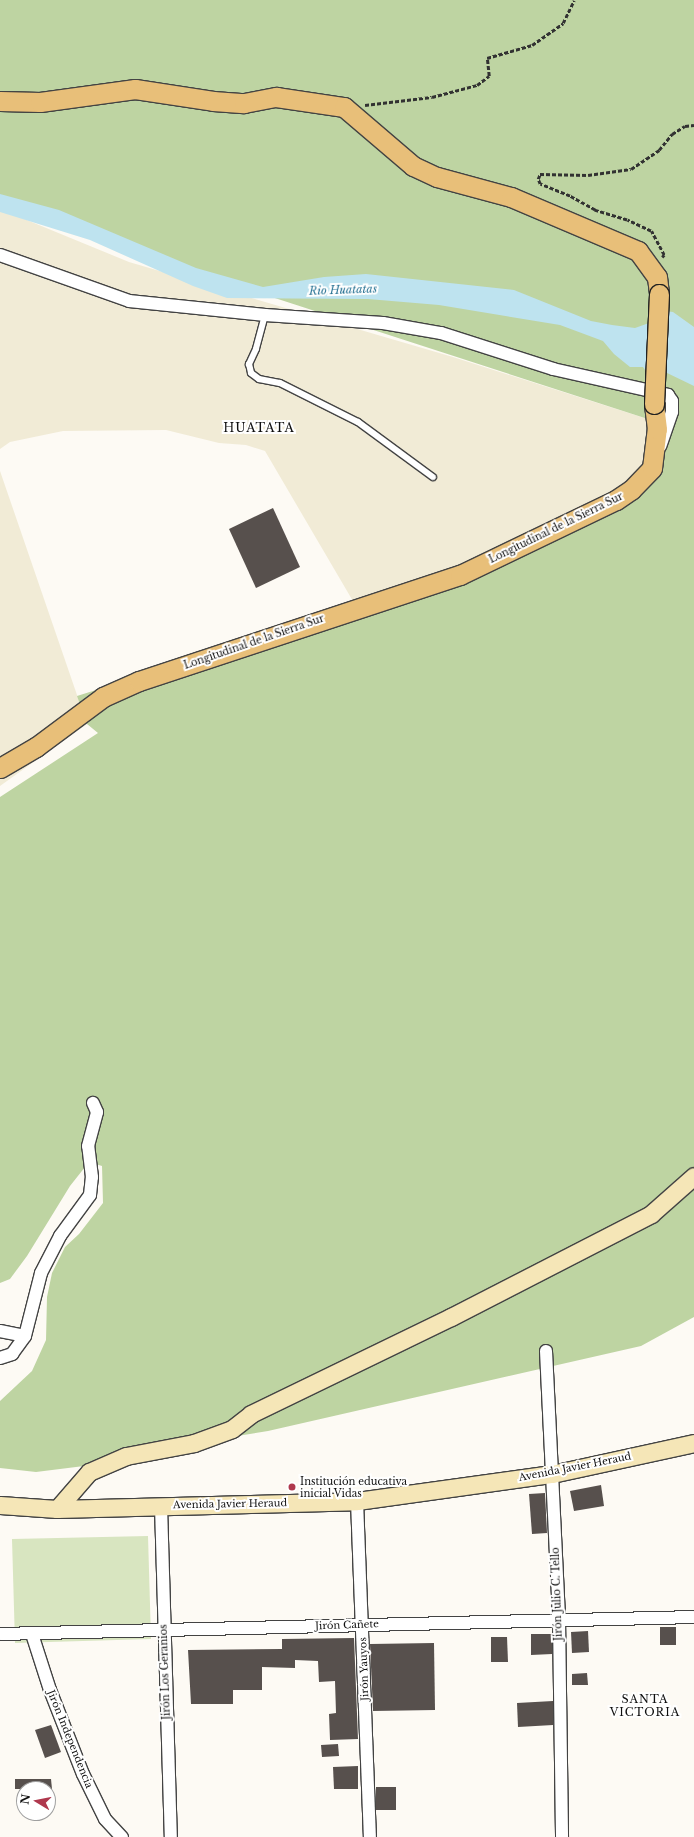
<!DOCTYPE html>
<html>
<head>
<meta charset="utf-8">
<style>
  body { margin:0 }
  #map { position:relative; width:694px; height:1837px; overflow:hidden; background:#fdfaf4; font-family:"Libre Baskerville",serif }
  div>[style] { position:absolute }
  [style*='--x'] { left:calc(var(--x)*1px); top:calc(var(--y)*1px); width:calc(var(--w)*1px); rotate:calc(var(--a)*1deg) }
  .farmland>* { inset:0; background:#f1ebd6 }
  .green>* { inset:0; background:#d8e5c0 }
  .forest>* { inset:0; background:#bed4a2 }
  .water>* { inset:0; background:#bee3ef }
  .building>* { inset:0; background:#57504d }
  .path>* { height:2.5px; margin-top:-1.25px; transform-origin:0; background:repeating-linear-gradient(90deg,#323232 0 4px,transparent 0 6px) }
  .roads { filter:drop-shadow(1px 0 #434343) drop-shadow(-1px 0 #434343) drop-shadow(0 1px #434343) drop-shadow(0 -1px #434343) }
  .lane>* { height:6px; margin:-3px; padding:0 3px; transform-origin:3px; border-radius:3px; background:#fff }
  .street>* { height:12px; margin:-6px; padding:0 6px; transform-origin:6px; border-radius:6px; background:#fff }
  .secondary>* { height:17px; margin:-8.5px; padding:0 8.5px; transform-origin:8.5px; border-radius:8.5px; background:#f5e6b7 }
  .primary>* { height:19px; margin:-9.5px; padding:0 9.5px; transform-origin:9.5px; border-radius:9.5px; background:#e8bf79 }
  .bridges { filter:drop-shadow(1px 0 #212121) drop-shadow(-1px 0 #212121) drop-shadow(0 1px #212121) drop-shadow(0 -1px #212121) }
  .primary-bridge>* { height:19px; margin:-9.5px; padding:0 9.5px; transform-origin:9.5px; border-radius:9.5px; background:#e8bf79 }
  .dots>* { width:11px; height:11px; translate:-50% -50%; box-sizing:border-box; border:2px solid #fff; border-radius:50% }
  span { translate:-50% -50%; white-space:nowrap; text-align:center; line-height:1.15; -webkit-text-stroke:4px #fff; paint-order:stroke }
  .street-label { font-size:10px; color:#101010 }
  .poi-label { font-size:10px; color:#101010 }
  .left { translate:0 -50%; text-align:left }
  .water-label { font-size:11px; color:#277293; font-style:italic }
  .neighbourhood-label { font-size:11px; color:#101010; letter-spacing:1px }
  .quarter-label { font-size:12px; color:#101010; letter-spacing:1px }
  .north { position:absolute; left:16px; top:1781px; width:40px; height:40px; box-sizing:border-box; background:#fff; border:1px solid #9f9f9f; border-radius:50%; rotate:280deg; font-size:11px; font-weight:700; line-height:16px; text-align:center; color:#101010 }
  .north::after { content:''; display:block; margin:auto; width:14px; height:18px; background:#af384d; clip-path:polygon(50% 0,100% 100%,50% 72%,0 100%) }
</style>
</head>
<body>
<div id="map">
  <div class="farmland">
    <div style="clip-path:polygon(0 209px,129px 262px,453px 357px,654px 421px,641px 473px,602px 507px,357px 608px,265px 451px,246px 445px,219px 443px,166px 430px,63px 431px,10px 442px,0 449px)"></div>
    <div style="clip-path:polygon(0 471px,87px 724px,0 786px)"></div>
  </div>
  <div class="green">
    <div style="clip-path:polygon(148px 1536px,151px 1639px,15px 1643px,12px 1539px)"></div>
  </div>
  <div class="forest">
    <div style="clip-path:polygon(0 0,694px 0,694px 1317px,641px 1346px,268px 1431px,188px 1444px,100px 1464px,36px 1472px,0 1468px,0 1401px,32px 1371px,46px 1340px,47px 1297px,52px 1273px,65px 1247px,79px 1234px,103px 1203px,102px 1166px,89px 1162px,70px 1186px,27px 1256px,10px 1279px,0 1283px,0 797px,98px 733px,87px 724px,77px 696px,404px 593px,602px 507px,641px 473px,654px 421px,0 209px)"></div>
  </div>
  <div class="water">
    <div style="clip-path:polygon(0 194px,59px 210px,196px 268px,263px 287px,324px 277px,366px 274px,514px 290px,591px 321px,612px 325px,635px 328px,649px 323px,657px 310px,673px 312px,694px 327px,694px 386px,665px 372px,648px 374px,643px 367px,630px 367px,614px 354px,603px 341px,560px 325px,439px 305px,368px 299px,227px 298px,193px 286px,90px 240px,0 212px)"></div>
  </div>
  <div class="building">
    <div style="clip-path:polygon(273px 508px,300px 567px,256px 588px,229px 529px)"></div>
    <div style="clip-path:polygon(601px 1485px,604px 1506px,574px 1511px,570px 1491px)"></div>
    <div style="clip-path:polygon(545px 1493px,547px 1533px,532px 1534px,529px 1494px)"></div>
    <div style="clip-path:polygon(660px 1627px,676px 1627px,676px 1645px,660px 1645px)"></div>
    <div style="clip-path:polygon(588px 1631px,589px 1652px,572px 1653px,571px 1632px)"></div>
    <div style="clip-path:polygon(531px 1634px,552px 1634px,552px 1654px,531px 1655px)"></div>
    <div style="clip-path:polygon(491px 1637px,507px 1637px,508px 1662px,491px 1662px)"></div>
    <div style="clip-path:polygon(354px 1638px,358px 1739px,330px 1740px,329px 1714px,336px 1713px,335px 1681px,319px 1682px,318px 1661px,295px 1660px,295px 1668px,262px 1667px,262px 1690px,233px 1690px,233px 1704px,191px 1704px,188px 1650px,282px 1649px,282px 1639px)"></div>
    <div style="clip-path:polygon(434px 1643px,435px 1710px,373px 1711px,370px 1644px)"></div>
    <div style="clip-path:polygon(587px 1673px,588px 1685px,572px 1685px,572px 1674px)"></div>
    <div style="clip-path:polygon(553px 1701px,553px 1725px,518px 1727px,517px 1703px)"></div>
    <div style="clip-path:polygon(51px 1725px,61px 1752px,45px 1758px,35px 1730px)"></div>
    <div style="clip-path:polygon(338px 1744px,339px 1756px,322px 1757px,321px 1745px)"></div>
    <div style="clip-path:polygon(358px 1766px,358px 1789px,334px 1789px,333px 1767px)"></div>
    <div style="clip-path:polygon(15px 1779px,51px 1779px,52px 1789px,15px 1789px)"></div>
    <div style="clip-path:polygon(376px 1787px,396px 1787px,396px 1810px,376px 1810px)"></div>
  </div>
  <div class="path">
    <div style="--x:365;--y:105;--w:67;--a:-6.8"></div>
    <div style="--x:432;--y:97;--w:47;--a:-14.9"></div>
    <div style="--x:477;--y:85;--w:15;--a:-37"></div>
    <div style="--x:489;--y:76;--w:18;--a:-96"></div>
    <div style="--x:487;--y:58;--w:47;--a:-16.1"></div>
    <div style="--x:532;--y:45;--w:38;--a:-35"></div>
    <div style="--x:563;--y:23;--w:25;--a:-64"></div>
    <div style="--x:662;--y:257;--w:3;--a:-45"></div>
    <div style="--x:664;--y:255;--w:27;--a:-118"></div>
    <div style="--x:651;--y:231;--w:26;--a:-155"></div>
    <div style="--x:627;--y:220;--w:34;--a:-163"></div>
    <div style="--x:595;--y:210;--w:29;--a:-151"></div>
    <div style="--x:570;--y:196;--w:32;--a:-158"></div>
    <div style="--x:540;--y:184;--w:5;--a:-112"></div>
    <div style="--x:538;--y:179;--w:5;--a:-68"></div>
    <div style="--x:540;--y:174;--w:48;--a:1.2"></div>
    <div style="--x:588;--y:175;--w:43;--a:-7.9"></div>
    <div style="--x:631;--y:169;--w:34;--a:-34"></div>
    <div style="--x:659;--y:150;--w:21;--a:-51"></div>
    <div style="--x:672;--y:134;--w:15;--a:-32"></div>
    <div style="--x:685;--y:126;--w:9;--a:-6"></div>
  </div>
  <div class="roads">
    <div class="lane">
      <div style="--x:265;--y:315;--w:35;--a:105"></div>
      <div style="--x:256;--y:349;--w:17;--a:115"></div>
      <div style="--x:249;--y:364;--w:9;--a:77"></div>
      <div style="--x:251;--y:373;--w:10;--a:37"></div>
      <div style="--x:259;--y:379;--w:21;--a:11"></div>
      <div style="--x:280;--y:383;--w:87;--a:26.6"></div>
      <div style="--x:358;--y:422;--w:93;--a:36.3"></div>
    </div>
    <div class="street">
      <div style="--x:0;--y:255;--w:137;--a:19.6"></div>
      <div style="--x:129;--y:301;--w:137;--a:5.9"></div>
      <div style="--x:265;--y:315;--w:118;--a:3.9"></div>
      <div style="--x:383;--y:323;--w:59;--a:9.8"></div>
      <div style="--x:441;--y:333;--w:118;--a:17.8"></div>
      <div style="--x:553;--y:369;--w:118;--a:12.7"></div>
      <div style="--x:668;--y:395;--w:7;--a:56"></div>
      <div style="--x:672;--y:401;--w:11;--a:90"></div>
      <div style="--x:672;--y:412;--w:36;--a:109"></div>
      <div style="--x:0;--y:1331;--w:25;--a:11"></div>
      <div style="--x:546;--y:1351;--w:268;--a:87.2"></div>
      <div style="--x:559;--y:1619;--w:218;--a:89.2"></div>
      <div style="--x:0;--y:1358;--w:13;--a:-18"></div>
      <div style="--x:12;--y:1354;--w:22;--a:-54"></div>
      <div style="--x:25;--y:1336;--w:65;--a:-75.7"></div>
      <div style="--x:41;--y:1273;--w:42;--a:-62.8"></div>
      <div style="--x:60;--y:1236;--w:51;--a:-53.8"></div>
      <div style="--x:90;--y:1195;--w:18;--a:-84"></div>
      <div style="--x:92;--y:1177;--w:31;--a:-97"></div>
      <div style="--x:88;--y:1146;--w:35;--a:-75"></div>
      <div style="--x:97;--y:1112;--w:10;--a:-114"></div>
      <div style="--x:357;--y:1501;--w:336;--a:87.8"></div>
      <div style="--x:161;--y:1506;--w:331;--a:88.3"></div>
      <div style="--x:0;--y:1634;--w:694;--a:-1.4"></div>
      <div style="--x:32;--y:1634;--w:59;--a:72.2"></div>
      <div style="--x:50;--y:1690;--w:90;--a:68.6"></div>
      <div style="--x:83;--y:1774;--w:50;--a:63.9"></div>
      <div style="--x:105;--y:1819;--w:25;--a:47"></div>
    </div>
    <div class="secondary">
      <div style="--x:0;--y:1505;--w:57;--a:4"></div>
      <div style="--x:57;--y:1509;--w:300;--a:-1.5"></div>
      <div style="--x:357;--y:1501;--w:197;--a:-7.9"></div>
      <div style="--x:552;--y:1474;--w:145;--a:-12.3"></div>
      <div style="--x:57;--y:1509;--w:49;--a:-49.1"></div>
      <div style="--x:89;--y:1472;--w:40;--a:-23.4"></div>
      <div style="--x:126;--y:1456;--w:69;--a:-10.8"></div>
      <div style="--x:194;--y:1443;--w:40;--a:-20.2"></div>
      <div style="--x:232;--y:1429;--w:24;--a:-38"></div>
      <div style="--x:251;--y:1414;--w:222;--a:-25.9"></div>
      <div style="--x:451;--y:1317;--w:225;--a:-27.2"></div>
      <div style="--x:651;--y:1214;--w:57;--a:-41.5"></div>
    </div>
    <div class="primary">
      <div style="--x:0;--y:101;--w:40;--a:1.4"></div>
      <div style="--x:40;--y:102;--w:96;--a:-7.8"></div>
      <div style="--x:135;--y:89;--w:79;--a:8.7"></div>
      <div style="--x:213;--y:101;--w:31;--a:4"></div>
      <div style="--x:244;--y:103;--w:33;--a:-11"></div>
      <div style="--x:276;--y:97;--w:69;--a:8.4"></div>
      <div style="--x:344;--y:107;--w:91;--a:40.5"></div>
      <div style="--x:413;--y:166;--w:26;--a:25"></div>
      <div style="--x:437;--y:177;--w:77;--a:15.1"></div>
      <div style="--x:511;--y:197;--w:138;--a:23"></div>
      <div style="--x:638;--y:251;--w:32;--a:54"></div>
      <div style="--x:657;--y:277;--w:17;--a:83"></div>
      <div style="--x:0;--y:768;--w:42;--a:-30.3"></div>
      <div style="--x:36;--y:747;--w:84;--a:-36.7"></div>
      <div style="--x:103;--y:697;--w:39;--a:-24"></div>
      <div style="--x:139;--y:681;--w:338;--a:-18.3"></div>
      <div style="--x:460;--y:575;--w:173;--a:-25.7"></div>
      <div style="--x:616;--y:500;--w:18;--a:-34"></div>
      <div style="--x:631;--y:490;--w:30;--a:-46"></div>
      <div style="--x:652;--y:468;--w:39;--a:-83"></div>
      <div style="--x:657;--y:429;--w:25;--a:-97"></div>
    </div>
  </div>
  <div class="bridges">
    <div class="primary-bridge">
      <div style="--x:654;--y:404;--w:110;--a:-87.4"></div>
    </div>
  </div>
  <div class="dots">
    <div style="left:292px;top:1487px;background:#af384d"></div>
  </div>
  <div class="street-label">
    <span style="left:556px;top:528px;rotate:-26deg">Longitudinal de la Sierra Sur</span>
    <span style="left:254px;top:642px;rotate:-19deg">Longitudinal de la Sierra Sur</span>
    <span style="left:575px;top:1467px;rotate:-11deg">Avenida Javier Heraud</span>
    <span style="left:230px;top:1504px;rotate:-1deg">Avenida Javier Heraud</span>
    <span style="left:557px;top:1594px;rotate:-92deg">Jirón Julio C. Tello</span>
    <span style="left:347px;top:1625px;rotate:-2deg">Jirón Cañete</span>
    <span style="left:364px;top:1669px;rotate:-92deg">Jirón Yauyos</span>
    <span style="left:165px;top:1672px;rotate:-92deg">Jirón Los Geranios</span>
    <span style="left:70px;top:1739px;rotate:68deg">Jirón Independencia</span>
  </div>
  <div class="poi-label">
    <span class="left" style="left:300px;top:1487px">Institución educativa<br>inicial Vidas</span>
  </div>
  <div class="water-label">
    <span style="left:343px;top:290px;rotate:-2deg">Rio Huatatas</span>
  </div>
  <div class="neighbourhood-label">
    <span style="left:645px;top:1706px">SANTA<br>VICTORIA</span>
  </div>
  <div class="quarter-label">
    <span style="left:259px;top:428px">HUATATA</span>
  </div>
  <div class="north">N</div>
</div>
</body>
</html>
